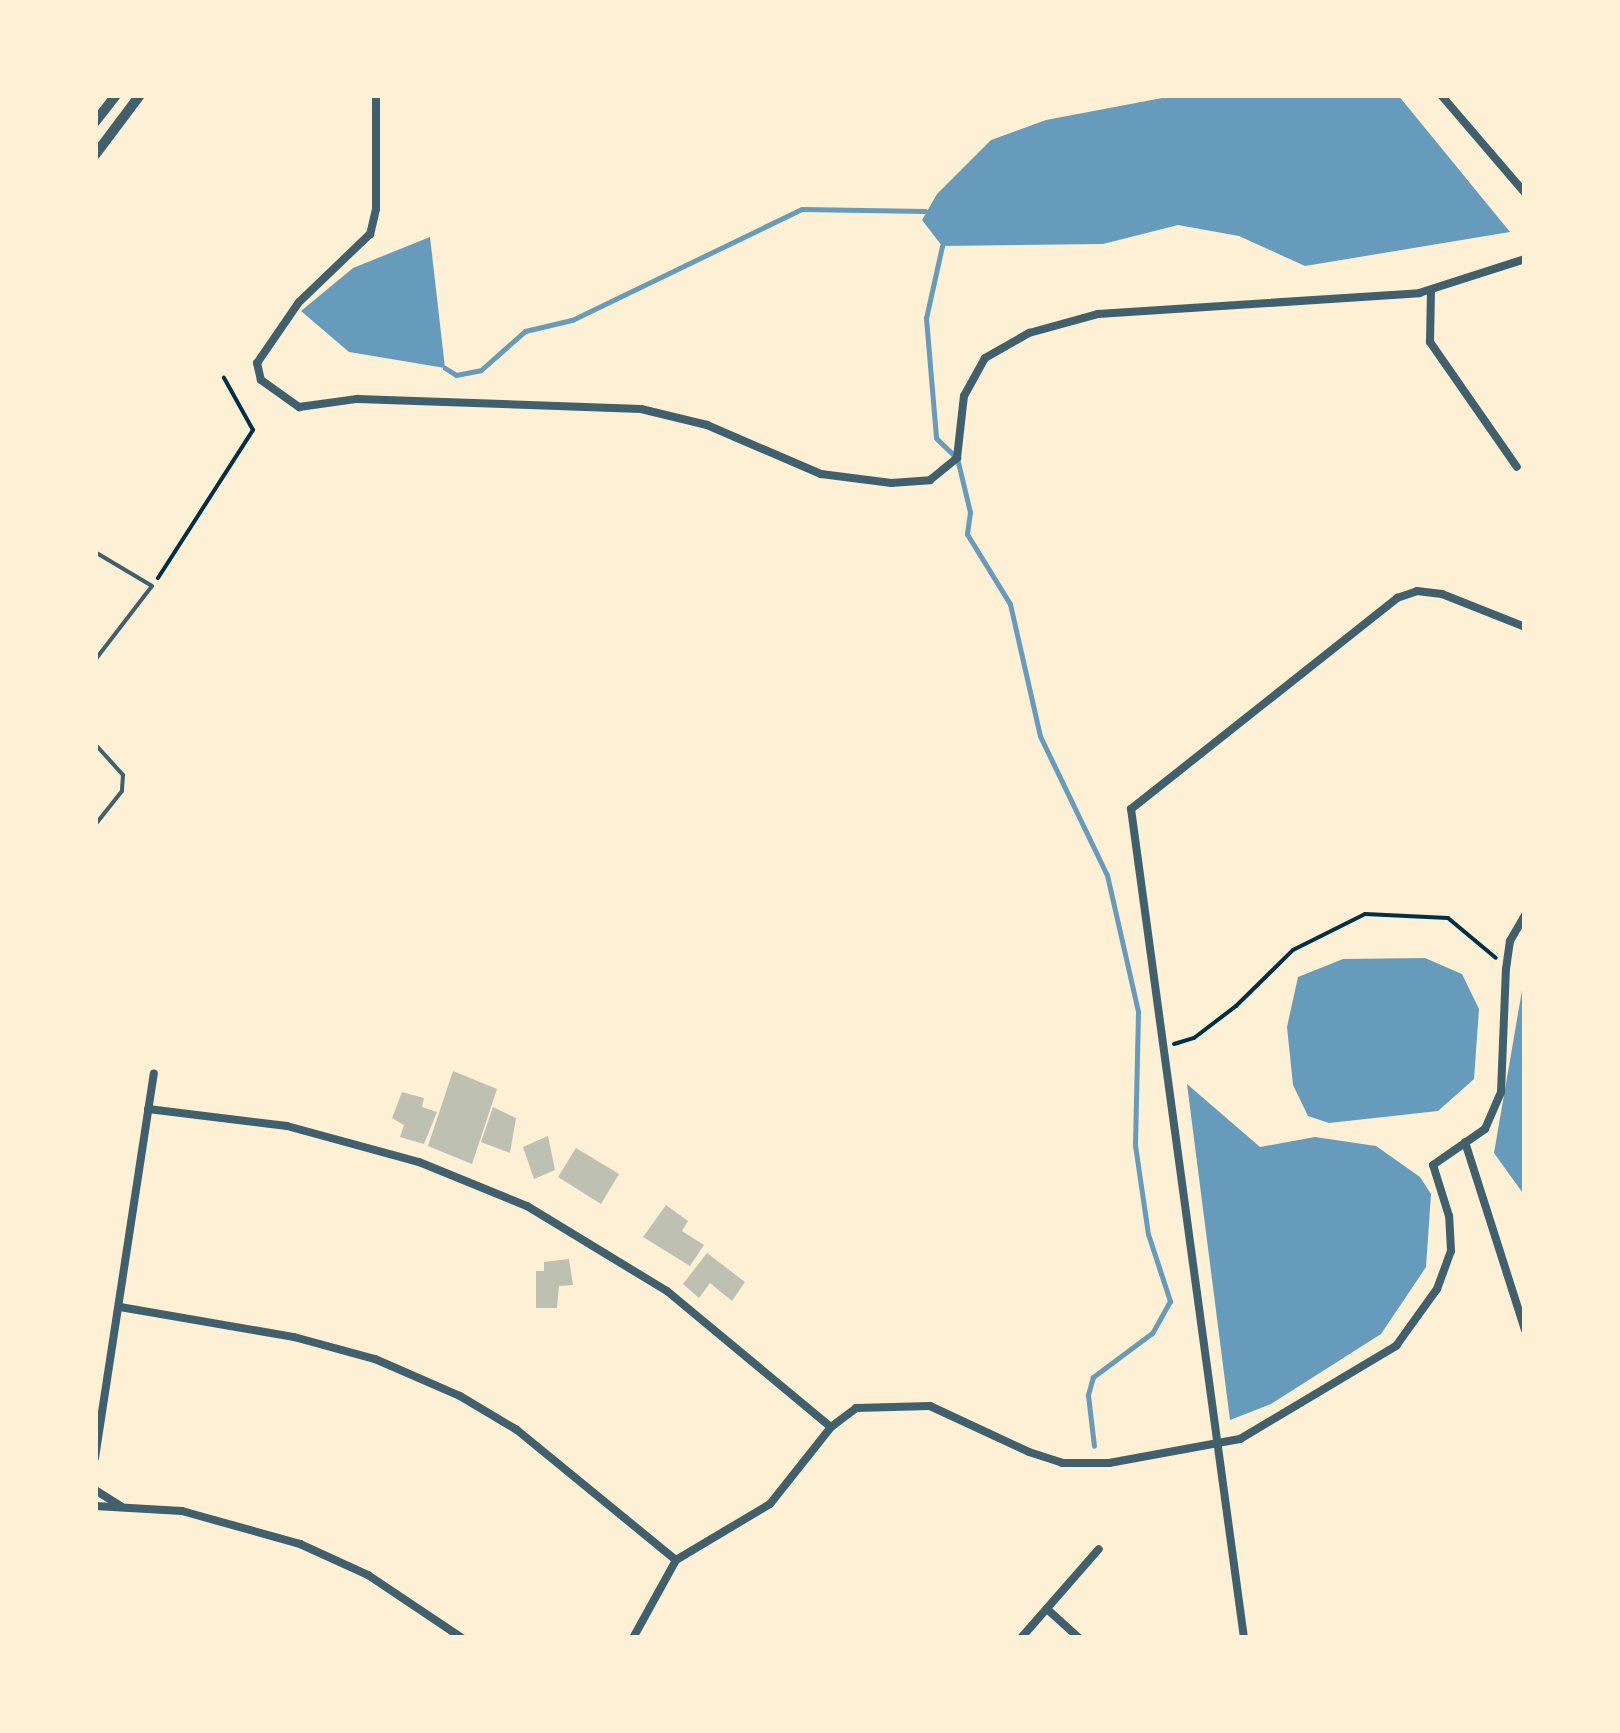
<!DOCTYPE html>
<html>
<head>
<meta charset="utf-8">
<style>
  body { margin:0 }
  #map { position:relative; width:1620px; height:1733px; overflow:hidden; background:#fdf0d5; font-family:"Zilla Slab",serif }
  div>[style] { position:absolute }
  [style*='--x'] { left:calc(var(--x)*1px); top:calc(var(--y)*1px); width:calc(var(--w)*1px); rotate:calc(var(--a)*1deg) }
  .water>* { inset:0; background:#669bbc }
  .stream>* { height:5px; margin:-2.5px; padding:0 2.5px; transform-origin:2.5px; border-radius:2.5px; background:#669bbc }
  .building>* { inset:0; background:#bec0b2 }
  .path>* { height:4px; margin:-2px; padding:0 2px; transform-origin:2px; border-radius:2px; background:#003049 }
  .service>* { height:4px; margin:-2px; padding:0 2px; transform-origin:2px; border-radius:2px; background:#3f606c }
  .minor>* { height:8px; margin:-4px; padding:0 4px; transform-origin:4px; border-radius:4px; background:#3f606c }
  .tertiary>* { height:10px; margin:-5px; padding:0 5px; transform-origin:5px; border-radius:5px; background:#3f606c }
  span { translate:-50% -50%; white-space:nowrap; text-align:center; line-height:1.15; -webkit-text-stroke:9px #fdf0d5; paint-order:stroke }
  .frame { position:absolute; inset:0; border:98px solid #fdf0d5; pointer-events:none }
</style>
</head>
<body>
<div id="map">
  <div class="water">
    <div style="clip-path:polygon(1178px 95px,1398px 95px,1510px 232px,1305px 266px,1239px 236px,1178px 225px,1103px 244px,942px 246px,922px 220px,937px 194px,991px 140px,1046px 120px)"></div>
    <div style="clip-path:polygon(430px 237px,445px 368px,349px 352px,301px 311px,353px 268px)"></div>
    <div style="clip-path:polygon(1425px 958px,1462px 974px,1479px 1009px,1474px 1079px,1438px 1111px,1329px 1123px,1308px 1116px,1293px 1085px,1287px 1027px,1298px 977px,1343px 959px)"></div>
    <div style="clip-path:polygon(1525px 973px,1525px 1196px,1494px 1153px)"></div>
    <div style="clip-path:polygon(1187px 1084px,1260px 1147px,1315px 1137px,1376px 1146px,1420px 1177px,1431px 1194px,1426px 1267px,1381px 1334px,1271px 1404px,1230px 1420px)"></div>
  </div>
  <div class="stream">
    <div style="--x:942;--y:246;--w:74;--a:102.5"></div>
    <div style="--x:926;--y:318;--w:120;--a:85.2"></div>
    <div style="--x:936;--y:438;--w:29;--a:44"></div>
    <div style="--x:957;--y:458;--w:56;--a:76.5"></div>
    <div style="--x:970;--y:512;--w:22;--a:98"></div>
    <div style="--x:967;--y:534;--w:82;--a:58.4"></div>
    <div style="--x:1010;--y:604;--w:135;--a:77.2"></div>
    <div style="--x:1040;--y:736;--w:154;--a:64.3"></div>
    <div style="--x:1107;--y:875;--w:140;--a:77.2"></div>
    <div style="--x:1138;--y:1012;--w:133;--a:91.3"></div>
    <div style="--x:1135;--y:1145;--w:90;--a:81.7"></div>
    <div style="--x:1148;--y:1234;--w:71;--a:71.8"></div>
    <div style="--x:1170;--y:1301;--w:37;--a:119"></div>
    <div style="--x:1152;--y:1333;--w:74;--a:143.3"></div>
    <div style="--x:1093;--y:1377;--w:19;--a:106"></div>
    <div style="--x:1088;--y:1395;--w:51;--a:83.3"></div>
    <div style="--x:445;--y:368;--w:13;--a:32"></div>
    <div style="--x:456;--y:375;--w:25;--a:-11"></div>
    <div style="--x:481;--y:370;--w:59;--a:-41.6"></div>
    <div style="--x:525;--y:331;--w:48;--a:-13.2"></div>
    <div style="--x:572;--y:320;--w:255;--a:-25.8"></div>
    <div style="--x:802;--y:209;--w:123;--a:0.9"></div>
  </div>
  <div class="building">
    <div style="clip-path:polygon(453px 1071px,497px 1089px,472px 1164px,428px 1146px)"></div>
    <div style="clip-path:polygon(402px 1092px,424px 1098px,422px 1107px,437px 1112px,424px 1144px,400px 1137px,404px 1125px,392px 1118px)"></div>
    <div style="clip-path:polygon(493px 1107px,516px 1118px,510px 1153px,481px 1142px)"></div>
    <div style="clip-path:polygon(548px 1136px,555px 1170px,534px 1179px,523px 1147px)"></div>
    <div style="clip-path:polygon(576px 1148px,619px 1174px,601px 1204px,558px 1177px)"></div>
    <div style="clip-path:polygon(666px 1205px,688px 1221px,682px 1231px,704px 1245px,690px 1266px,643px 1237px)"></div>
    <div style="clip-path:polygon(707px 1253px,745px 1282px,732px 1301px,710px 1283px,699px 1298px,683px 1284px)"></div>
    <div style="clip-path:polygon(569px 1259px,573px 1285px,559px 1286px,557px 1308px,536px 1308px,536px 1271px,544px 1271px,544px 1262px)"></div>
  </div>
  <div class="path">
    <div style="--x:158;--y:578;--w:176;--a:-57.3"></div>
    <div style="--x:253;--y:430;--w:60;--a:-119.1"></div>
    <div style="--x:1174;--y:1044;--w:21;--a:-17"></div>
    <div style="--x:1194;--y:1038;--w:53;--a:-37.3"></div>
    <div style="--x:1236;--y:1006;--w:80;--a:-44.5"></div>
    <div style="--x:1293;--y:950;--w:80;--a:-26.6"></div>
    <div style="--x:1365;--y:914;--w:83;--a:2.8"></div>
    <div style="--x:1448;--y:918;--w:62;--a:39.8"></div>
  </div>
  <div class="service">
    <div style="--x:95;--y:552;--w:66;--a:30.8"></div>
    <div style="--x:152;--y:586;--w:93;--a:127.6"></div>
    <div style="--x:95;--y:744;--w:42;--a:47.9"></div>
    <div style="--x:123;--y:775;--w:16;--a:94"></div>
    <div style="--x:122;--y:791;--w:43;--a:128.5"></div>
  </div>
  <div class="minor">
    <div style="--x:376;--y:95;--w:114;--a:90"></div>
    <div style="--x:376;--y:209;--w:26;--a:103"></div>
    <div style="--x:370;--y:234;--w:98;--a:136.2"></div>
    <div style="--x:299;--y:302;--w:74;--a:124.5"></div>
    <div style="--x:257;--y:363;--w:17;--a:77"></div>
    <div style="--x:261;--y:380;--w:47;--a:35.4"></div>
    <div style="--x:299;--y:407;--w:59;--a:-7.9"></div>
    <div style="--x:357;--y:399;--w:284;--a:2"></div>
    <div style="--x:641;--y:409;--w:68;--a:13.6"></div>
    <div style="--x:707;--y:425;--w:124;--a:23.3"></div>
    <div style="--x:821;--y:474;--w:71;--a:7.3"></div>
    <div style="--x:891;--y:483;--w:39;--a:-4"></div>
    <div style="--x:930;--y:480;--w:35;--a:-39"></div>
    <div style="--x:957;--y:458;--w:62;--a:-83.6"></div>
    <div style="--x:964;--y:396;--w:43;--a:-61.1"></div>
    <div style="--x:985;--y:358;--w:51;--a:-29.6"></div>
    <div style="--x:1029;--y:333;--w:72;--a:-15.4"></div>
    <div style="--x:1098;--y:314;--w:322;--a:-3.7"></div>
    <div style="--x:1419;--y:293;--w:111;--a:-17.8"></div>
    <div style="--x:1441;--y:95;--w:129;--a:49.4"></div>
    <div style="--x:1431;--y:290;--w:52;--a:91.1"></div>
    <div style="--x:1430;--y:342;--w:152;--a:55.2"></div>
    <div style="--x:148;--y:1109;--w:140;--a:7"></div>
    <div style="--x:287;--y:1126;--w:137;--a:15.3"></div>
    <div style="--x:419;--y:1162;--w:117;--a:22.2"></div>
    <div style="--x:527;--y:1206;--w:164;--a:31.3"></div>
    <div style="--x:667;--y:1291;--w:213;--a:39.7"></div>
    <div style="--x:1465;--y:1142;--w:197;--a:72.3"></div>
    <div style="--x:120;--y:1307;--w:177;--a:9.8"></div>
    <div style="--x:294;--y:1337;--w:84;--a:15.2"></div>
    <div style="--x:375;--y:1359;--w:93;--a:23.5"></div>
    <div style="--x:460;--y:1396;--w:66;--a:30.8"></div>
    <div style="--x:517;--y:1430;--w:205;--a:39.3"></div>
    <div style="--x:95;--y:1458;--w:389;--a:-81.3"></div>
    <div style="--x:95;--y:1490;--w:31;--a:32"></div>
    <div style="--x:95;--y:1506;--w:87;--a:3.3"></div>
    <div style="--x:182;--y:1511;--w:123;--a:15.6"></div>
    <div style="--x:300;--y:1544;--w:75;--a:24.5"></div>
    <div style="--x:368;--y:1575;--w:113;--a:33.8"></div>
    <div style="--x:1047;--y:1609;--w:43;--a:42.2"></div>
    <div style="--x:633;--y:1638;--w:89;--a:-61.1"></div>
    <div style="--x:676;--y:1560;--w:109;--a:-30.8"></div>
    <div style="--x:770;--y:1504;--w:98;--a:-51.6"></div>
    <div style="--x:831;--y:1427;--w:31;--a:-37"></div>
    <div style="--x:856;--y:1408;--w:74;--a:-1.5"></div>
    <div style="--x:930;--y:1406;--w:109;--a:24.9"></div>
    <div style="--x:1029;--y:1452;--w:35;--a:18"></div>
    <div style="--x:1062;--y:1463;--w:47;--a:0"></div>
    <div style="--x:1109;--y:1463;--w:133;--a:-10.4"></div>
    <div style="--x:1240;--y:1439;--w:182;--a:-30.8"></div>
    <div style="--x:1396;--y:1346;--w:70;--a:-54.3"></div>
    <div style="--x:1437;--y:1289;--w:40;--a:-69.8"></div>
    <div style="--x:1451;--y:1251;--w:35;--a:-93"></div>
    <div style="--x:1449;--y:1216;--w:53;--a:-107.4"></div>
    <div style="--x:1433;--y:1165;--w:63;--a:-34.7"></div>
    <div style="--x:1485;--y:1129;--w:40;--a:-66.6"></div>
    <div style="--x:1501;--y:1092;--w:123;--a:-87.7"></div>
    <div style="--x:1506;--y:969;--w:28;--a:-82"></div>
    <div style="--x:1510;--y:941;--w:30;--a:-60"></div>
    <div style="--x:1021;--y:1638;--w:118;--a:-48.8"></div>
    <div style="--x:1244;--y:1638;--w:837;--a:-97.76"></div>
    <div style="--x:1131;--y:809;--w:340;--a:-38.4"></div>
    <div style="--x:1397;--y:598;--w:21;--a:-19"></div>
    <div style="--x:1417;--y:591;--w:25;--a:7"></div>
    <div style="--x:1442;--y:594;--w:89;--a:21.7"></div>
  </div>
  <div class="tertiary">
    <div style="--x:95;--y:122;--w:34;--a:-52"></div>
    <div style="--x:95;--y:155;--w:75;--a:-53.1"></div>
  </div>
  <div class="frame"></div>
</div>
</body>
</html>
